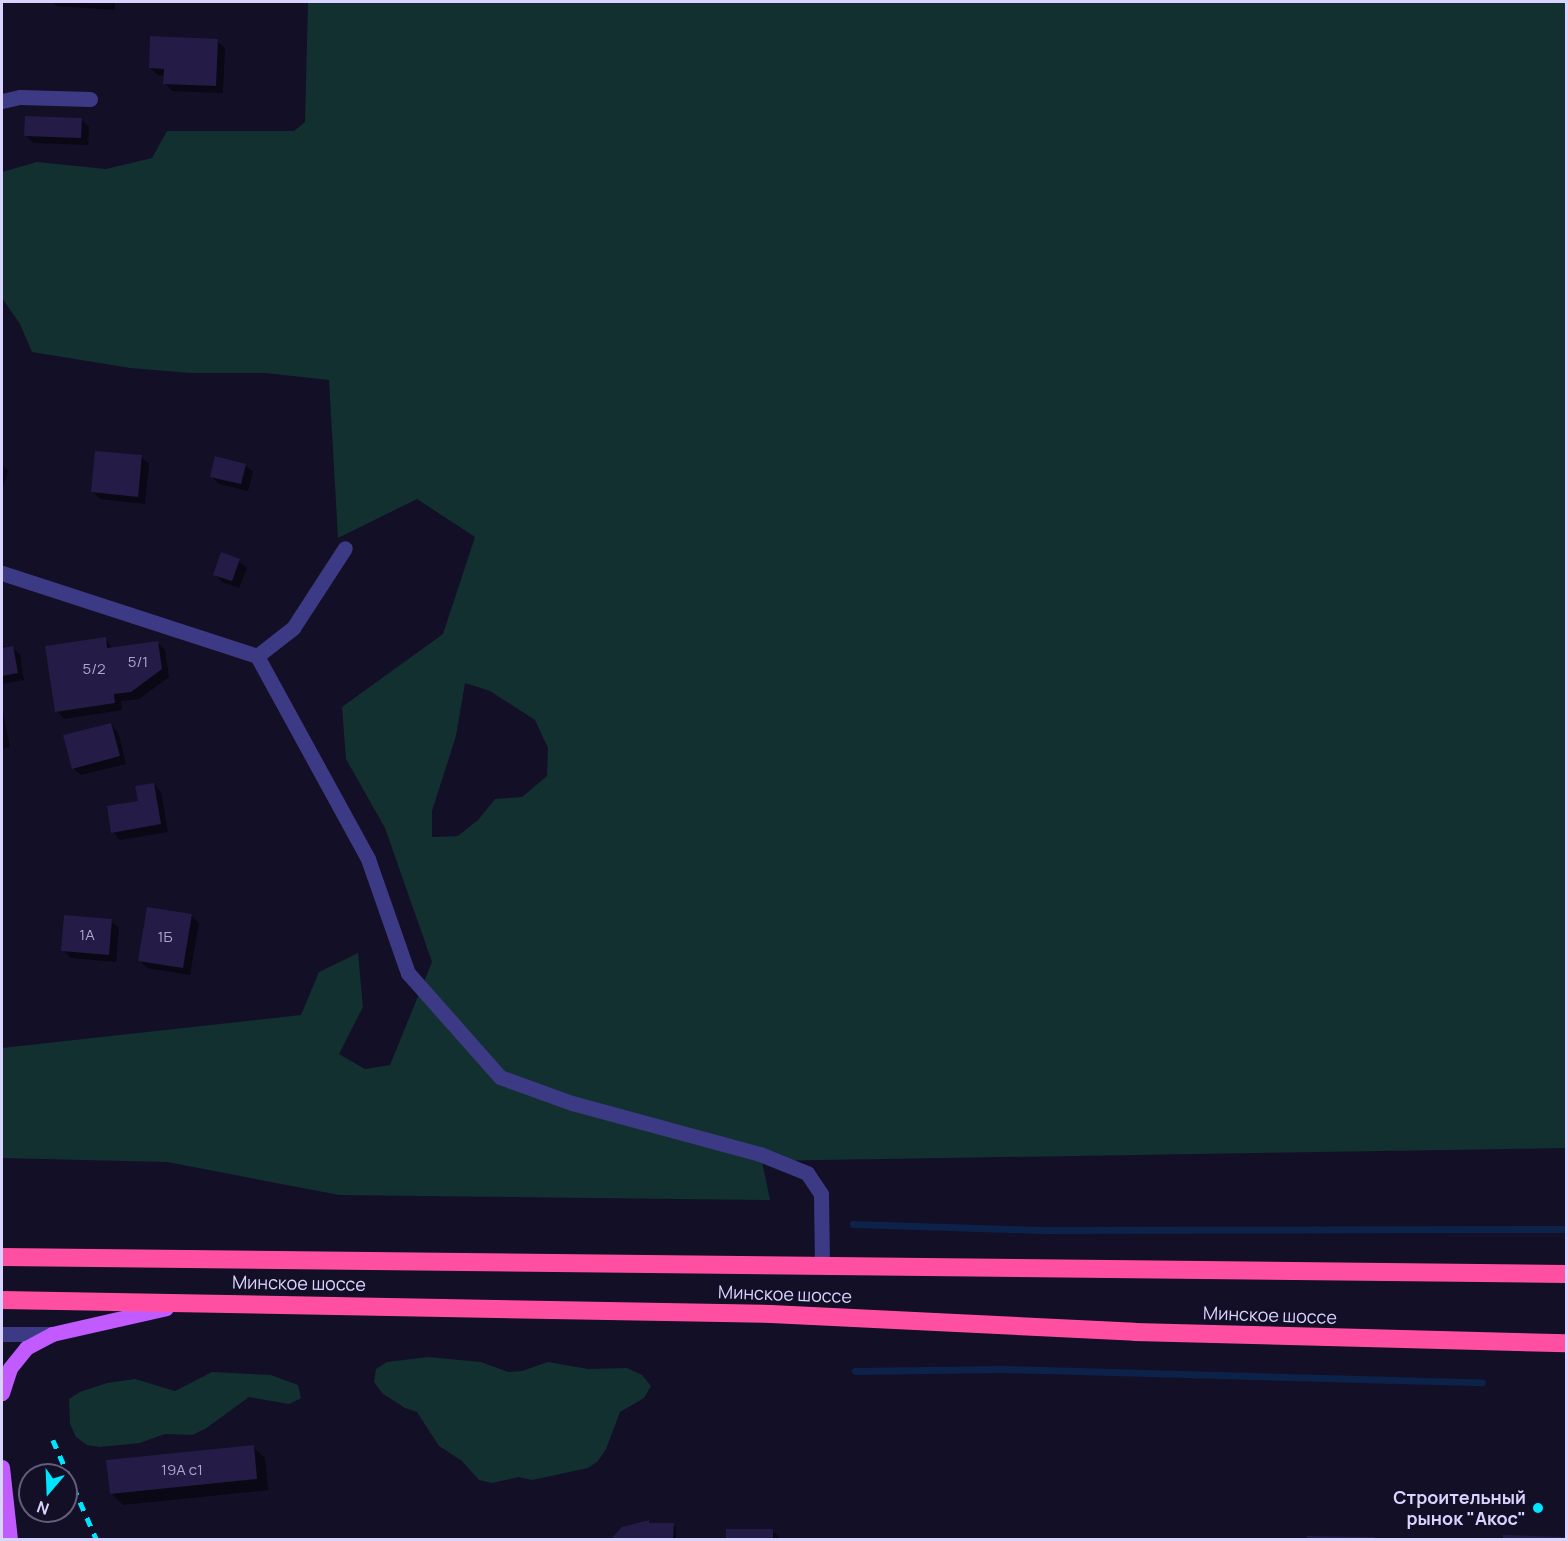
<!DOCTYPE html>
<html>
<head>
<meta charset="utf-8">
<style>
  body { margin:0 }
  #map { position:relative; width:1568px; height:1541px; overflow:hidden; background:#130f26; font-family:Manrope,sans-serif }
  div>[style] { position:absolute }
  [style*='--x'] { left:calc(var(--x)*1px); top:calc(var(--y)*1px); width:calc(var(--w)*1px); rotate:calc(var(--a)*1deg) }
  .green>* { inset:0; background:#12302f }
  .shadow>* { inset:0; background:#0007 }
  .stream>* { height:7px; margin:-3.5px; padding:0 3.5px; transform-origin:3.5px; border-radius:3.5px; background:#0c2248 }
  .building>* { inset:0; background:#241b47 }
  .minor>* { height:15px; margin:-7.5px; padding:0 7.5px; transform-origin:7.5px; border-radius:7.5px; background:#3d3a85 }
  .major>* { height:15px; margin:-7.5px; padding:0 7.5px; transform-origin:7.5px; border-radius:7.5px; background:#c25bff }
  .highway>* { height:18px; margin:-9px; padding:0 9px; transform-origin:9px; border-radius:9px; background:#ff4fa3 }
  .rail>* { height:4.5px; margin-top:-2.25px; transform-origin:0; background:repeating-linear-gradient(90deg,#00e5ff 0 9px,transparent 0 17px) }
  .dots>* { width:16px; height:16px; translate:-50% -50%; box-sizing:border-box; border:3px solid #130f26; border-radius:50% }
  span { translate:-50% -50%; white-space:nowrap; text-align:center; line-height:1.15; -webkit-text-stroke:4.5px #130f26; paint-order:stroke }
  .number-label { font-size:15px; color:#aca6d1 }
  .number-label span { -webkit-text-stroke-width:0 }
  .street-label { font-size:18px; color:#d9d4ff }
  .poi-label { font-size:18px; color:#d9d4ff; font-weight:700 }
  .right { translate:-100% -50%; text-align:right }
  .frame { position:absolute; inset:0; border:3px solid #d9d4ff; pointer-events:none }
  .north { position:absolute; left:18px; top:1463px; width:60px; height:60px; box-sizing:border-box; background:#130f26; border:2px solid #625e7d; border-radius:50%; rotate:199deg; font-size:16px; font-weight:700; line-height:24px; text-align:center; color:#d9d4ff }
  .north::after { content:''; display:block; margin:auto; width:21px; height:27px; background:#00e5ff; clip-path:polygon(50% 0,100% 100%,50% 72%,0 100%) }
</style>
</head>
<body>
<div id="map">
  <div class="green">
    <div style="clip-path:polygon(evenodd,308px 2px,1566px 2px,1566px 1148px,762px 1161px,770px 1200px,339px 1195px,167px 1162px,2px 1158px,2px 1048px,301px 1015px,319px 972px,358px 953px,363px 1007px,339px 1054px,365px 1069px,390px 1065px,432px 962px,385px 828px,346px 759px,342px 707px,443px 634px,475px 537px,417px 499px,338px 538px,329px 380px,265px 373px,190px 373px,130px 368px,32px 352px,20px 324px,2px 298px,2px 172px,37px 162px,106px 169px,152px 158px,167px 131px,294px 131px,305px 122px,308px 2px,465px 683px,490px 691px,535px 720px,548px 748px,547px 776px,522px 797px,495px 799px,478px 820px,458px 836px,432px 837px,432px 811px,456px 736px,465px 683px)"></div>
    <div style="clip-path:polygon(428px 1357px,481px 1362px,508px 1372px,522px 1371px,548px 1362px,588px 1369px,627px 1368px,642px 1375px,651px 1386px,644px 1398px,620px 1412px,606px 1449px,598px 1461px,588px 1468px,532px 1480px,519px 1477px,492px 1483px,479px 1480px,462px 1461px,439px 1446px,417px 1412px,405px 1408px,382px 1393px,374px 1382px,376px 1369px,387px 1362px)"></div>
    <div style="clip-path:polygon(212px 1372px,271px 1375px,298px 1385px,301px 1398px,289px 1404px,249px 1397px,205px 1429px,192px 1435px,165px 1434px,140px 1443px,100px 1447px,87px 1445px,76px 1437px,70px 1424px,69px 1399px,80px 1392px,107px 1383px,135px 1379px,175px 1391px)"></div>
  </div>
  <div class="shadow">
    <div style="clip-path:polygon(53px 2px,115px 2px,115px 10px,57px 6px)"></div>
    <div style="clip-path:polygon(217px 41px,225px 48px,223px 93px,172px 91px,165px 83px,165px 76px,158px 75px,150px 68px)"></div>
    <div style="clip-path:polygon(81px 119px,89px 127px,88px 145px,33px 143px,25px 135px)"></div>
    <div style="clip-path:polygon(141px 457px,149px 464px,145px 504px,100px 499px,92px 491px)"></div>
    <div style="clip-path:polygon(2px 465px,8px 471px,2px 490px)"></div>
    <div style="clip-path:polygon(245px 465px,253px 472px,248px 491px,219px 484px,212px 477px)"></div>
    <div style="clip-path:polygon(239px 561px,247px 568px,239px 588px,222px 582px,215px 574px)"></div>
    <div style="clip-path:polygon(105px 638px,113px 649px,158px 643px,165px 650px,169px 677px,139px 699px,121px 701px,122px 710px,64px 719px,57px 711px)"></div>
    <div style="clip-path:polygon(2px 642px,4px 649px,12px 647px,20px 655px,24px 680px,2px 684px)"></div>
    <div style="clip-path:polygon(2px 707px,10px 747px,2px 749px)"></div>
    <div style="clip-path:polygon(111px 725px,118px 732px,126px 764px,81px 775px,73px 768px)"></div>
    <div style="clip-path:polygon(154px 784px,161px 792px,168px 832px,120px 840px,113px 832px)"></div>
    <div style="clip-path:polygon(191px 915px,199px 923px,190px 975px,147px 968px,139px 960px)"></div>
    <div style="clip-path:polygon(111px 921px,119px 928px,116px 962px,71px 958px,63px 950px)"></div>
    <div style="clip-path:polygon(253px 1447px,265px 1458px,268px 1490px,123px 1505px,111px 1493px)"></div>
    <div style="clip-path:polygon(649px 1522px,652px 1525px,673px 1525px,676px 1528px,676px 1540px,612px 1540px)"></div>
    <div style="clip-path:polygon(773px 1531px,782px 1540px,728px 1540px)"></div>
  </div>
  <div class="stream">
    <div style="--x:853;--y:1224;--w:190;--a:1.8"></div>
    <div style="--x:1043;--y:1230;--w:523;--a:-0.11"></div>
    <div style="--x:855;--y:1371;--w:148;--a:-0.8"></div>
    <div style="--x:1003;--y:1369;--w:479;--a:1.6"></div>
  </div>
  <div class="building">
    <div style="clip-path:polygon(150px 36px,218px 39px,216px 86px,163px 84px,164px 69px,149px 68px)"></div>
    <div style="clip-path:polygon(25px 116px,82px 118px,81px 138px,24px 136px)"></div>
    <div style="clip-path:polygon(95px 451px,142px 455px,138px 497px,91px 492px)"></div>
    <div style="clip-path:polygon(215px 456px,246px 464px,241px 484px,210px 477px)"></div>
    <div style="clip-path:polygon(221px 552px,240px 559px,232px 581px,213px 575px)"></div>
    <div style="clip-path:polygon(106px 637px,107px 648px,158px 641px,162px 669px,131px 692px,114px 694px,115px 703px,55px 712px,45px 646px)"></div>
    <div style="clip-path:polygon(13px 646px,18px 673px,2px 676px,2px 648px)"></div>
    <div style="clip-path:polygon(111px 723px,120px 756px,72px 769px,63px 735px)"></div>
    <div style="clip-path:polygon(154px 783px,161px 824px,111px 833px,107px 806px,138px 801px,135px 786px)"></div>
    <div style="clip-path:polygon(147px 907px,192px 914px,183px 968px,138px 961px)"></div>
    <div style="clip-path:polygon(64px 915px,112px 919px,109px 955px,61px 951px)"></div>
    <div style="clip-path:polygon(254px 1445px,257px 1479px,110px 1494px,106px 1460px)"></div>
    <div style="clip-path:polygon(649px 1520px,649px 1523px,674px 1523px,673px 1540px,610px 1540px,622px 1527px)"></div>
    <div style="clip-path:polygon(726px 1529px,773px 1529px,773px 1540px,726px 1540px)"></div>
    <div style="clip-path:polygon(1503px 1535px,1566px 1537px,1566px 1540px,1503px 1540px)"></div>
    <div style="clip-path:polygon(1307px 1536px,1375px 1537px,1375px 1540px,1307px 1540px)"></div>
  </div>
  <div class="minor">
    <div style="--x:2;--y:101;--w:18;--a:-13"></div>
    <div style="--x:20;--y:97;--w:70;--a:1.6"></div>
    <div style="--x:2;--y:573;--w:268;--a:18"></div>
    <div style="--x:257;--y:656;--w:231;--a:61.3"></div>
    <div style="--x:368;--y:859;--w:121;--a:70.7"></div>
    <div style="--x:408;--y:973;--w:139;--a:48.5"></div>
    <div style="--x:500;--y:1077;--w:77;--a:19.9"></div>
    <div style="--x:572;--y:1103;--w:195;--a:15.2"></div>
    <div style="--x:760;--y:1154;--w:51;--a:22"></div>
    <div style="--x:807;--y:1173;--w:25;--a:56"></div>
    <div style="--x:821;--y:1194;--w:72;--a:89.2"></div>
    <div style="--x:257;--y:656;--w:46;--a:-37.9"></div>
    <div style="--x:293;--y:628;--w:95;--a:-57"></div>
    <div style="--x:2;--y:1334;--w:50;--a:0"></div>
  </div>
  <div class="major">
    <div style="--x:2;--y:1393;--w:26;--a:-72"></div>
    <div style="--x:10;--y:1368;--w:26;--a:-51"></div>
    <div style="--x:26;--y:1348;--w:30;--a:-28"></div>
    <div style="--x:52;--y:1334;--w:117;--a:-12.8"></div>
    <div style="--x:2;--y:1467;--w:73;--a:83.7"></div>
  </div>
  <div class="highway">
    <div style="--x:2;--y:1257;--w:1564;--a:0.62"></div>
    <div style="--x:2;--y:1300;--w:769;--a:1.04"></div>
    <div style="--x:771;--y:1314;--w:364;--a:2.8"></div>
    <div style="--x:1135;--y:1332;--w:431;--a:1.5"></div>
  </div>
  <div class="rail">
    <div style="--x:53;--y:1440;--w:109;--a:66.3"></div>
  </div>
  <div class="dots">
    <div style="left:1538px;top:1508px;background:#00e5ff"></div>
  </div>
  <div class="number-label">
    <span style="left:138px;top:662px">5/1</span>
    <span style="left:94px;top:669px">5/2</span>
    <span style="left:87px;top:935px">1А</span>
    <span style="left:165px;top:937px">1Б</span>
    <span style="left:182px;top:1470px">19А с1</span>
  </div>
  <div class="street-label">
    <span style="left:299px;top:1283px;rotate:1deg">Минское шоссе</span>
    <span style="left:785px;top:1294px;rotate:2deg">Минское шоссе</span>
    <span style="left:1270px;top:1315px;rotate:2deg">Минское шоссе</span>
  </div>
  <div class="poi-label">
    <span class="right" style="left:1526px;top:1508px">Строительный<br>рынок "Акос"</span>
  </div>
  <div class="frame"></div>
  <div class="north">N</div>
</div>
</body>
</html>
